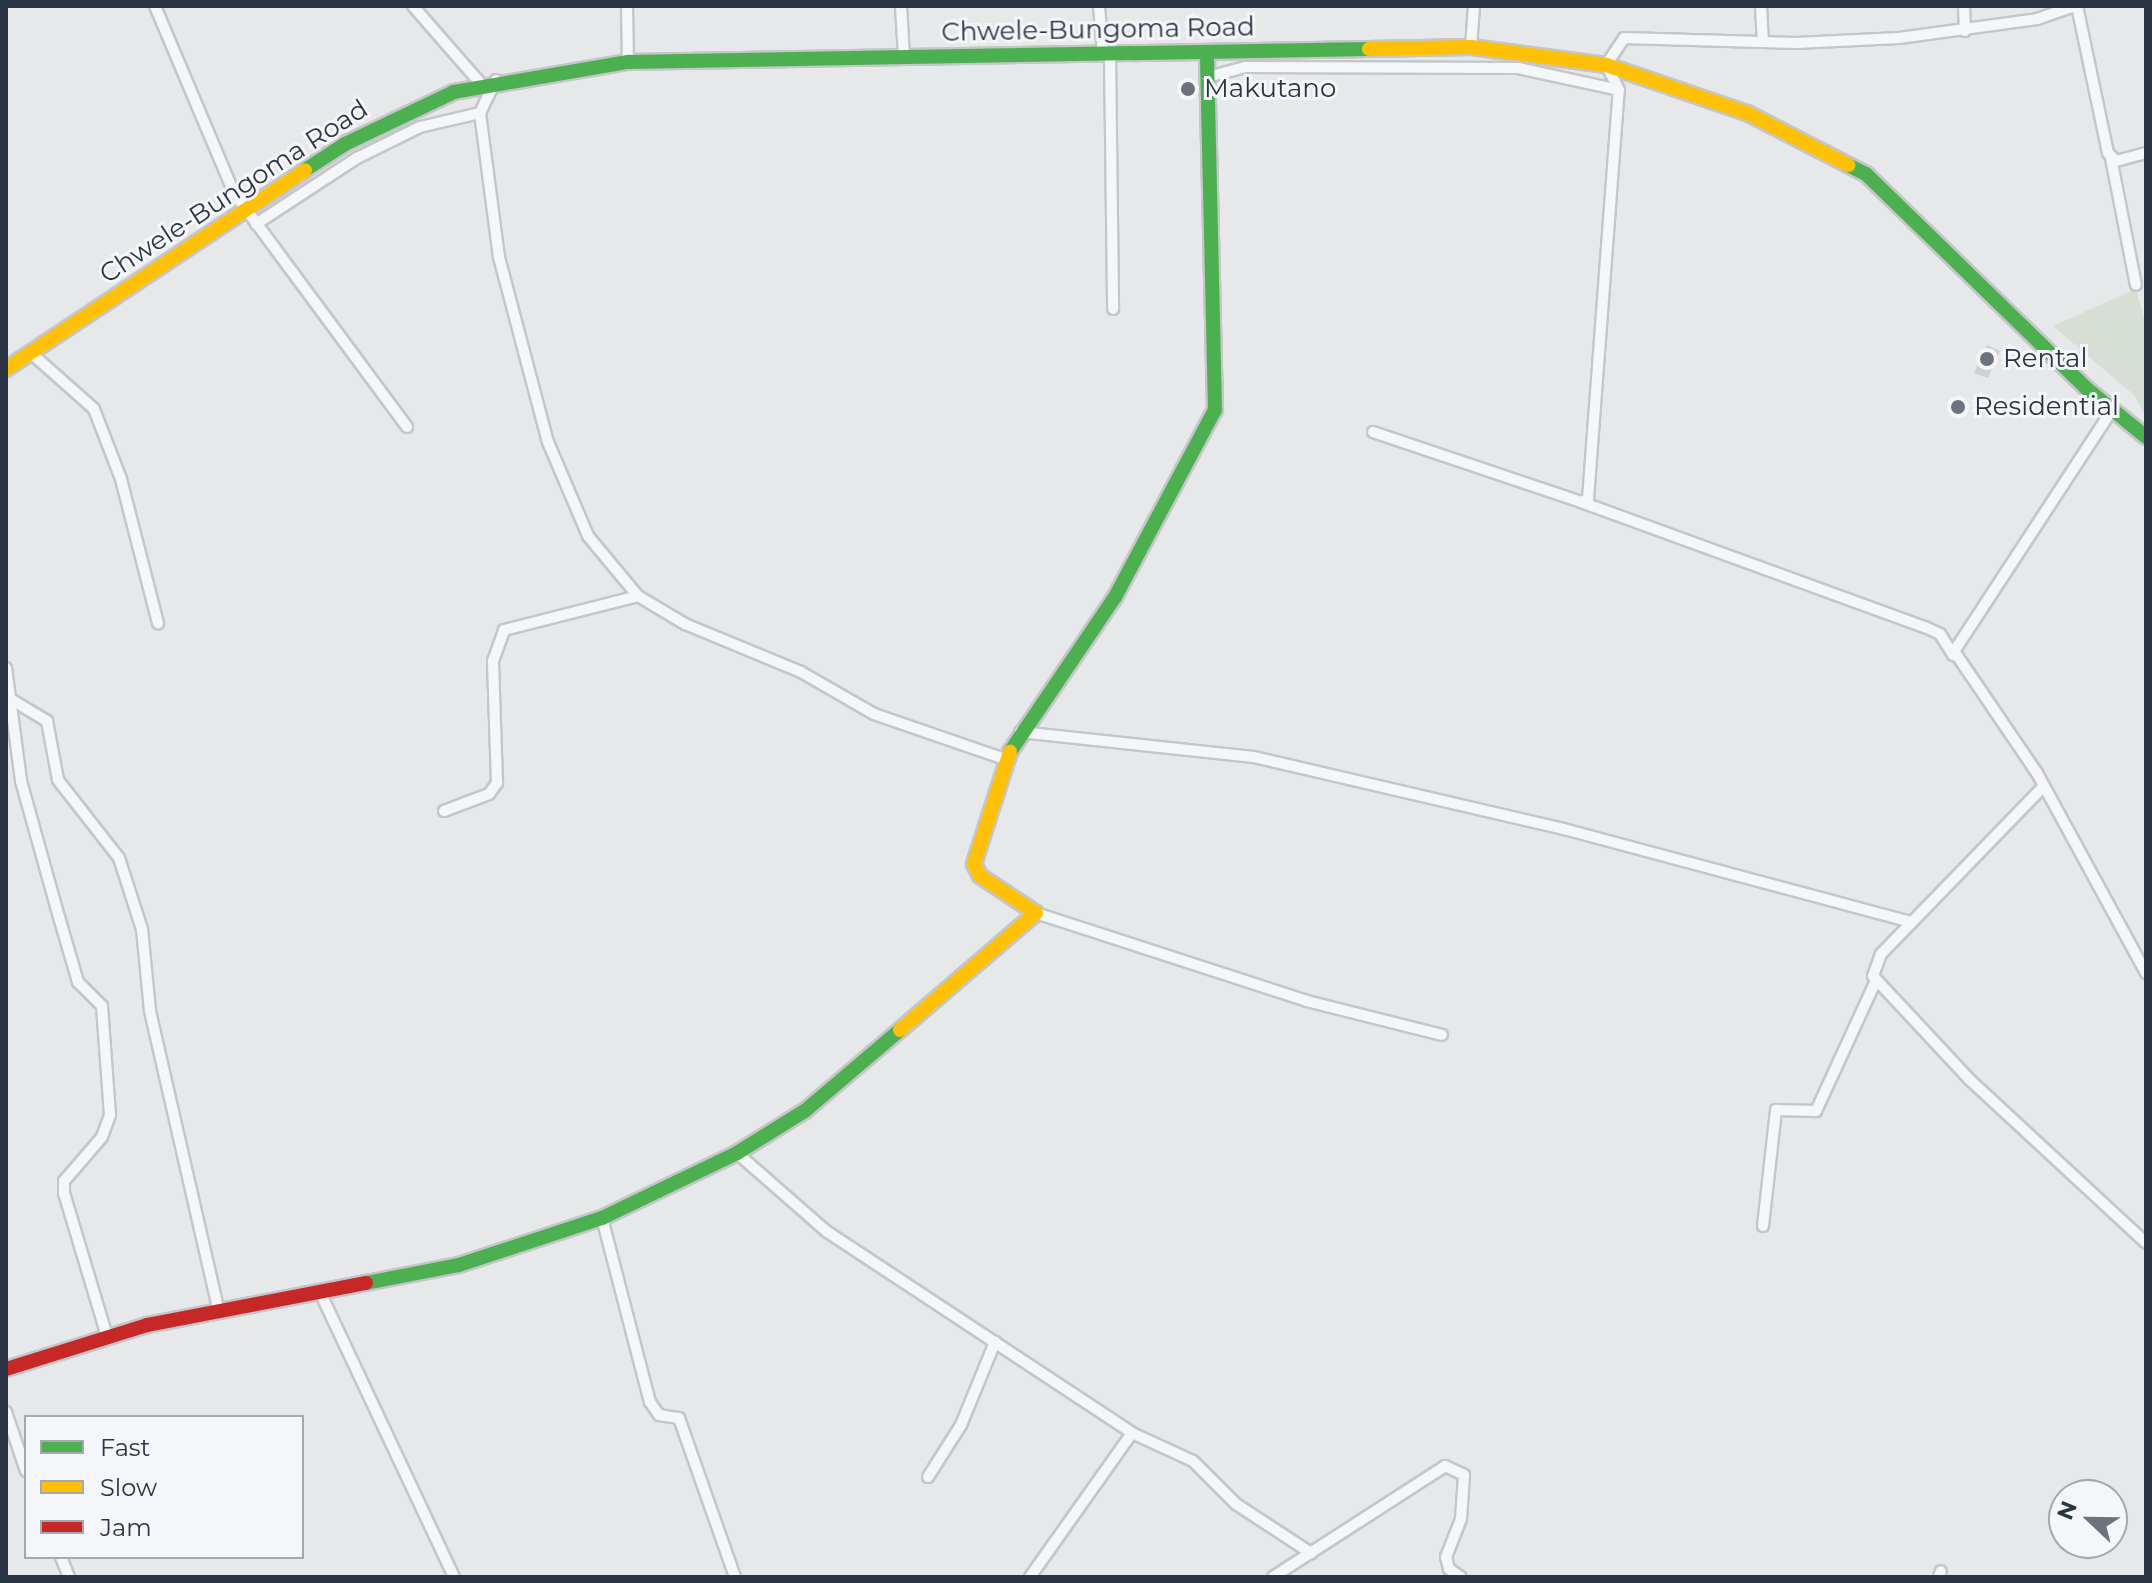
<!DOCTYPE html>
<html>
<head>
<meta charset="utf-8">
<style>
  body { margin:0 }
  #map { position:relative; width:2152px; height:1583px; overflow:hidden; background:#e6e8ea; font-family:Montserrat,sans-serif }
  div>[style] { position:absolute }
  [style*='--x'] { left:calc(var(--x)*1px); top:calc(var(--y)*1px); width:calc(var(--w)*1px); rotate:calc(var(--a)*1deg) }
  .green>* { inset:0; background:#d6ded6 }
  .building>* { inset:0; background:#ced0d3 }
  .roads { filter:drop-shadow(2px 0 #c4c6c8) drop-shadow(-2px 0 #c4c6c8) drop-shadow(0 2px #c4c6c8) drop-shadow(0 -2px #c4c6c8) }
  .street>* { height:10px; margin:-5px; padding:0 5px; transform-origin:5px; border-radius:5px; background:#f5f6f7 }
  .fast>* { height:14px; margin:-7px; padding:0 7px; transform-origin:7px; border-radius:7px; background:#4caf50 }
  .slow>* { height:14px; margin:-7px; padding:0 7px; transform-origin:7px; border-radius:7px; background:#ffc107 }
  .jam>* { height:14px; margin:-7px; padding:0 7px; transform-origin:7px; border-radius:7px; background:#c62828 }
  .dots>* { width:22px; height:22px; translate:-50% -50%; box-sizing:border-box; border:4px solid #f4f6f9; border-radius:50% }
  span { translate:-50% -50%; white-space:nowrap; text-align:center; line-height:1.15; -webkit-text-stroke:6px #f4f6f9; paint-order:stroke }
  .street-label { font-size:26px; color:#2b3445 }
  .poi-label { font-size:26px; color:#2b3445 }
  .left { translate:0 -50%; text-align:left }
  .frame { position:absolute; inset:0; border:8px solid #2b3445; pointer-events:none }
  .legend { position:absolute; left:24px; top:1415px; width:280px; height:144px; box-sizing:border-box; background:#f4f6f9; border:2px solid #a4a8b1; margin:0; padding:10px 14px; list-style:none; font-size:24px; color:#2b3445 }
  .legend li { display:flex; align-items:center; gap:16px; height:40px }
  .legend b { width:40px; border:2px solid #a4a8b1 }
  .north { position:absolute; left:2048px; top:1479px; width:80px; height:80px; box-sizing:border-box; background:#f4f6f9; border:2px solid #a4a8b1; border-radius:50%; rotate:292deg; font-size:22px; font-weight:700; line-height:32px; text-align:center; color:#2b3445 }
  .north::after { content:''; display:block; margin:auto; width:28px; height:36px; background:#6c737f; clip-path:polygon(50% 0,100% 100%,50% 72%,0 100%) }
</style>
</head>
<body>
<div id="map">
  <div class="green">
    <div style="clip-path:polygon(2136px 289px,2146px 325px,2146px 417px,2134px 395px,2053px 326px)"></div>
  </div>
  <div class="building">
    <div style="clip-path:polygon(1987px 345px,2000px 351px,1988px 378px,1974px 373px)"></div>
  </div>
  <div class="roads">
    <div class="street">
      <div style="--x:155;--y:6;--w:203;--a:67.1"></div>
      <div style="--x:234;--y:193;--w:291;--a:53.5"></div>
      <div style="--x:413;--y:6;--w:103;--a:48.9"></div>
      <div style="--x:627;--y:6;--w:56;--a:89"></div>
      <div style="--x:901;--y:6;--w:51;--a:86.6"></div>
      <div style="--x:1099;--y:6;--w:48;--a:85.2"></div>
      <div style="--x:1761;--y:6;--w:36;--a:87"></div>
      <div style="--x:1964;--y:6;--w:25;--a:88"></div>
      <div style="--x:2077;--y:6;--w:150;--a:78.1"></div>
      <div style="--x:2108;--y:153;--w:11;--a:45"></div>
      <div style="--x:2116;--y:161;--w:31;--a:-15"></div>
      <div style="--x:1471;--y:47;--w:41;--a:-85.8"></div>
      <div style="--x:1110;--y:54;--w:255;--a:89.3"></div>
      <div style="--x:1208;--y:77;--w:39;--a:-15"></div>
      <div style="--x:1246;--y:67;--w:272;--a:0.2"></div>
      <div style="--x:1518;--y:68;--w:103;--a:12.3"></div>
      <div style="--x:496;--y:80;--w:37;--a:116"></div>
      <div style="--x:480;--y:113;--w:145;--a:82.5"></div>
      <div style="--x:499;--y:257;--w:191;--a:75.2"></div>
      <div style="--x:548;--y:442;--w:102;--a:66.9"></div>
      <div style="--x:588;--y:536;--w:78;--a:50.2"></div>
      <div style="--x:638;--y:596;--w:55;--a:30.8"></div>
      <div style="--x:685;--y:624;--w:126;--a:22.5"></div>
      <div style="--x:801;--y:672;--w:84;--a:29.9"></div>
      <div style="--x:874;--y:714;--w:139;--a:19"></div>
      <div style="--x:2111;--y:158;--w:129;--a:78.9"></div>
      <div style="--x:256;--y:224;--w:121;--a:-33.2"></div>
      <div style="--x:357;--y:158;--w:70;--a:-26.2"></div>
      <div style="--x:420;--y:127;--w:62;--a:-13.1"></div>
      <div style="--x:31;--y:353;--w:84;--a:41.6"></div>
      <div style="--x:94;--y:409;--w:75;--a:68.9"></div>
      <div style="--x:121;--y:479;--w:149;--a:75.6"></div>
      <div style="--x:2112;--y:410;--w:288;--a:123.2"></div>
      <div style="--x:1954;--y:651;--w:148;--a:55.8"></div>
      <div style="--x:2037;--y:773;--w:228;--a:61.4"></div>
      <div style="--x:1373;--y:432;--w:219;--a:18.6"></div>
      <div style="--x:1581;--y:502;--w:8;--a:-23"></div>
      <div style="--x:1588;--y:499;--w:410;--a:-85.7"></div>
      <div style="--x:1619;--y:90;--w:28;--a:-117"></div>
      <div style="--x:1606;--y:65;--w:32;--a:-56"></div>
      <div style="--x:1624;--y:38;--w:172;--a:1.7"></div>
      <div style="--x:1796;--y:43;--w:103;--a:-2.8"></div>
      <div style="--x:1899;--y:38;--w:139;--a:-7.8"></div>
      <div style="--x:2037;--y:19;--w:39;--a:-19"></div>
      <div style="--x:1581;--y:502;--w:366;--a:20"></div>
      <div style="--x:1925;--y:627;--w:17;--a:25"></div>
      <div style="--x:1940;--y:634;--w:25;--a:58"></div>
      <div style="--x:6;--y:668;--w:114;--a:82.4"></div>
      <div style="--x:21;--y:781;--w:141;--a:74.4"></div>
      <div style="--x:59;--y:917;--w:68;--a:73.7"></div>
      <div style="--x:78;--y:982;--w:34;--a:45"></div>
      <div style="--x:102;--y:1006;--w:109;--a:85.8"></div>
      <div style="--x:110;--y:1115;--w:23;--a:110"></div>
      <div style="--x:102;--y:1137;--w:58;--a:130.8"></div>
      <div style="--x:64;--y:1181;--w:12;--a:90"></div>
      <div style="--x:64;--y:1193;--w:149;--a:73.3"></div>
      <div style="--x:12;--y:700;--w:41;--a:31"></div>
      <div style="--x:47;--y:721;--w:60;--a:79.4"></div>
      <div style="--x:58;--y:780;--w:99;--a:52"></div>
      <div style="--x:119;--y:858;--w:75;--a:72.1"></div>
      <div style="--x:142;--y:929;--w:82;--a:84.4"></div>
      <div style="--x:150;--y:1011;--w:306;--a:77.1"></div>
      <div style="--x:1020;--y:732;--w:235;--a:6.1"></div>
      <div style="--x:1254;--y:757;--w:318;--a:13.1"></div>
      <div style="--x:1564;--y:829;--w:360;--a:15"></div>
      <div style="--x:2043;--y:787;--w:233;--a:134.1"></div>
      <div style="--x:1881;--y:954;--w:23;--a:110"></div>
      <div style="--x:1873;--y:976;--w:141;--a:47"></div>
      <div style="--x:1969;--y:1079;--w:241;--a:42.8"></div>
      <div style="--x:444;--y:811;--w:48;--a:-20.7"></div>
      <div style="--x:489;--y:794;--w:14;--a:-54"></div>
      <div style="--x:497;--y:783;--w:122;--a:-91.9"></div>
      <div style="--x:493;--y:661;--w:33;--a:-70"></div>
      <div style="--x:504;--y:630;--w:138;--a:-14.2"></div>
      <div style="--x:1036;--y:913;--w:285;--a:18"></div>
      <div style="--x:1307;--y:1001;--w:139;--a:14.1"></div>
      <div style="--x:737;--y:1153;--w:118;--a:41.2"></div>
      <div style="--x:826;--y:1231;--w:367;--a:33.4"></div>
      <div style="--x:1132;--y:1433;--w:67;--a:24.7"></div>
      <div style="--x:1193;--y:1461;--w:61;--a:45"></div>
      <div style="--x:1236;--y:1504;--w:90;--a:33.2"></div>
      <div style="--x:602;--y:1218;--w:190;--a:75.4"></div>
      <div style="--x:650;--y:1402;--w:16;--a:55"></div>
      <div style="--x:659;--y:1415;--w:20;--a:9"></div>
      <div style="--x:679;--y:1418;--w:169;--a:70.6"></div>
      <div style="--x:1763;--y:1226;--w:117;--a:-83.6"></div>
      <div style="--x:1776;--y:1110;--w:40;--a:1.4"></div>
      <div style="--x:1816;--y:1111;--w:141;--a:-65.3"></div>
      <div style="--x:319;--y:1290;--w:317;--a:64.8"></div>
      <div style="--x:6;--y:1412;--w:62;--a:71.3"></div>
      <div style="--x:928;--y:1477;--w:62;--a:-57.6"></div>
      <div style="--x:961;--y:1425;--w:90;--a:-67.7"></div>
      <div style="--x:61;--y:1557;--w:22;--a:68"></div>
      <div style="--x:1030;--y:1577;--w:176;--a:-54.7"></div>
      <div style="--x:1273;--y:1577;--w:205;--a:-32.8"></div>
      <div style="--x:1445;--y:1466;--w:21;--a:25"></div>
      <div style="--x:1464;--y:1475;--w:44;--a:93.9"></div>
      <div style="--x:1461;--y:1519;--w:41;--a:111.5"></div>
      <div style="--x:1446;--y:1557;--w:12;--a:76"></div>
      <div style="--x:1449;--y:1569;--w:14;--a:34"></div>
      <div style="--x:1939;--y:1577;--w:6;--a:-72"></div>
    </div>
    <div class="fast">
      <div style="--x:1848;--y:165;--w:20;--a:27"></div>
      <div style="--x:1866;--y:174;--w:307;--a:44.2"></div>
      <div style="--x:2086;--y:388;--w:77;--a:39.2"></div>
      <div style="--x:305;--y:170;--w:48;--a:-33"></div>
      <div style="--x:345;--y:144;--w:121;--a:-25.5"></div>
      <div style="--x:454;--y:92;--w:177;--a:-9.8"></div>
      <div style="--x:628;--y:62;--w:741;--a:-1.01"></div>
      <div style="--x:1010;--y:752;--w:187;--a:-55.9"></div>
      <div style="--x:1115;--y:597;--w:212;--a:-61.9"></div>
      <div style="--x:1215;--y:410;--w:356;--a:-91.3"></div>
      <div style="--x:366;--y:1283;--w:95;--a:-11"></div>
      <div style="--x:459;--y:1265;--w:151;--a:-18.2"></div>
      <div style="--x:602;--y:1218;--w:150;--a:-25.7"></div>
      <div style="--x:737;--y:1153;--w:81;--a:-31.9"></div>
      <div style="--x:806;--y:1110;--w:123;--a:-40.4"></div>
    </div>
    <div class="slow">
      <div style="--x:1369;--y:49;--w:102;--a:-1.1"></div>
      <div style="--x:1471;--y:47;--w:136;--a:7.6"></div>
      <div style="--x:1606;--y:65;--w:149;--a:18.8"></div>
      <div style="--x:1747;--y:113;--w:114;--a:27.2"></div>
      <div style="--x:6;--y:369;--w:359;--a:-33.6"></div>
      <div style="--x:900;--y:1030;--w:179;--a:-40.7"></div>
      <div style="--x:1036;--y:913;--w:67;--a:-146.5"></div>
      <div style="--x:980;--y:876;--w:13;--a:-117"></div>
      <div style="--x:974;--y:864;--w:118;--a:-72.2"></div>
    </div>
    <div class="jam">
      <div style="--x:6;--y:1369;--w:148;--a:-17.3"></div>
      <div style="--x:147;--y:1325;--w:223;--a:-10.9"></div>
    </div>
  </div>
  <div class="dots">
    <div style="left:1188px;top:89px;background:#6c737f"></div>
    <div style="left:1987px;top:359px;background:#6c737f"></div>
    <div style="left:1958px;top:407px;background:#6c737f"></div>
  </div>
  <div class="street-label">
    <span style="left:1098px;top:30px;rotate:-1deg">Chwele-Bungoma Road</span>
    <span style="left:234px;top:192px;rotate:-33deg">Chwele-Bungoma Road</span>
  </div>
  <div class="poi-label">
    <span class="left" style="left:1204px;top:89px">Makutano</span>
    <span class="left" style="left:2003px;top:359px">Rental</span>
    <span class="left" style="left:1974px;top:407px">Residential</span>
  </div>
  <div class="frame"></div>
  <ul class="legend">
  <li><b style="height:10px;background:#4caf50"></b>Fast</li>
  <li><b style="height:10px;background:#ffc107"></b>Slow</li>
  <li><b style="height:10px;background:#c62828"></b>Jam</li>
  </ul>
  <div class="north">N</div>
</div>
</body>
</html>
